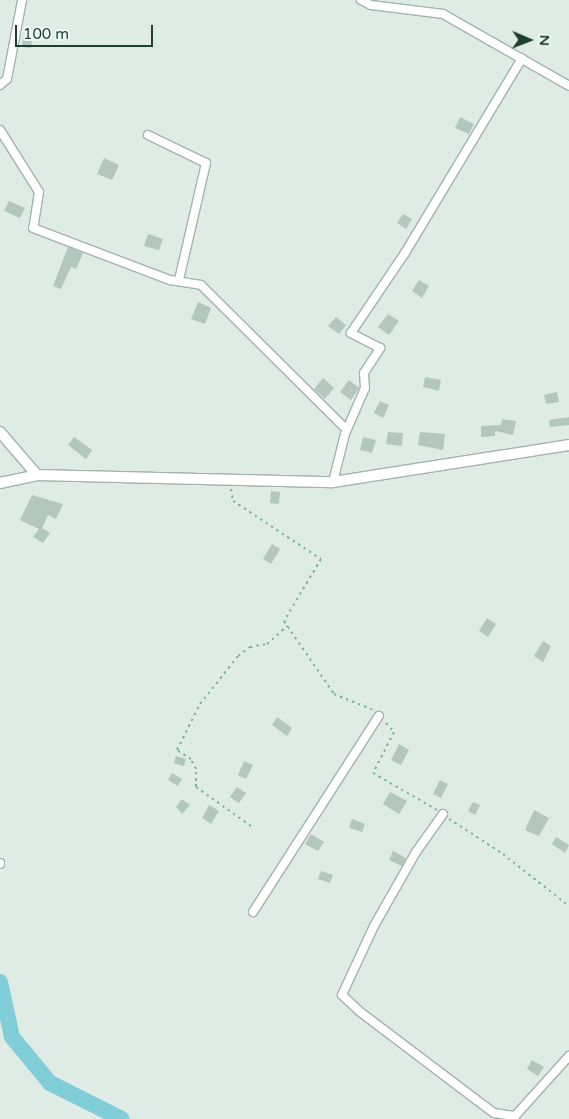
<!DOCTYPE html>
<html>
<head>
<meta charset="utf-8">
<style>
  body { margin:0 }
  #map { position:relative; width:569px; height:1119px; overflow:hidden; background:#deece5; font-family:"Varela Round",sans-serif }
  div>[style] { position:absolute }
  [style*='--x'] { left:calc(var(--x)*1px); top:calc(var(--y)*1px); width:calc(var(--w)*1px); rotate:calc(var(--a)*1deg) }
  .river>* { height:16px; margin:-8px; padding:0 8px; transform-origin:8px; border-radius:8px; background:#80ced7 }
  .building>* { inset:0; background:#b3c7be }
  .path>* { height:2px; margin-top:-1px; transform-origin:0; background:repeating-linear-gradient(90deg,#7bb39f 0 2.5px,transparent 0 6.5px) }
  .roads { filter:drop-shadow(1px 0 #a1b4ac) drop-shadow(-1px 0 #a1b4ac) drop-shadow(0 1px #a1b4ac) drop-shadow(0 -1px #a1b4ac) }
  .minor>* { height:8px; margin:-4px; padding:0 4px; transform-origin:4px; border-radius:4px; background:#fff }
  .tertiary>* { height:10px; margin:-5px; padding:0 5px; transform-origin:5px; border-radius:5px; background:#fff }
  span { translate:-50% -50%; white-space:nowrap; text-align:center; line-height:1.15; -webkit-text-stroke:4.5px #eff8f3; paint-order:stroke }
  .north { position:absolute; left:504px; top:15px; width:50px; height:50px; -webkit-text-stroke:4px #eff8f3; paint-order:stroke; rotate:91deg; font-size:14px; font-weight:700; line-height:20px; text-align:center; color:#1e3d33 }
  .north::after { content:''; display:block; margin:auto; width:18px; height:22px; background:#1e3d33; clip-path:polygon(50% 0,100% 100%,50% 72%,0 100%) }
  .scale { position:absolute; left:15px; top:25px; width:138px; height:22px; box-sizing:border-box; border:2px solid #1e3d33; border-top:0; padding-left:6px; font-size:15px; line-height:18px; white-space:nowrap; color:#1e3d33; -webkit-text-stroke:4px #eff8f3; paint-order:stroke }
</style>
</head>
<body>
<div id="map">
  <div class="river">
    <div style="--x:0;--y:982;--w:56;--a:77.7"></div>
    <div style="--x:12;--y:1037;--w:60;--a:50.4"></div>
    <div style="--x:50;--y:1083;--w:80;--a:26.6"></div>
  </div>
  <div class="building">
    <div style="clip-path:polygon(23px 37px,32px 38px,31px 48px,22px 47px)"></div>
    <div style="clip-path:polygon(460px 117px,474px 124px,469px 134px,455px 128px)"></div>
    <div style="clip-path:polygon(104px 158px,119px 165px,112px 180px,97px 174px)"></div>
    <div style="clip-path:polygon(9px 201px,25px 208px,20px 218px,4px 211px)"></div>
    <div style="clip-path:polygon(403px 214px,412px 219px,406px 229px,397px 223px)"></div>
    <div style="clip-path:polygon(148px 234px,163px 239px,159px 250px,144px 246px)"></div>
    <div style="clip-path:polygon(68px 247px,83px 253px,76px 269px,71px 267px,61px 289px,53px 286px)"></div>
    <div style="clip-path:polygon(419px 280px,429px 286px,422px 298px,412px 291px)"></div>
    <div style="clip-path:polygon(198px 302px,211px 308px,205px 324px,191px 319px)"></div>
    <div style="clip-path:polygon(388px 314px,399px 321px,389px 335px,378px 327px)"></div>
    <div style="clip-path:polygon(336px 317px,346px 325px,339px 334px,328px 326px)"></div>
    <div style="clip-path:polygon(425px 377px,441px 380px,439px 391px,423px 387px)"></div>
    <div style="clip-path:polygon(323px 378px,334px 388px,325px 399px,314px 389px)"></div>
    <div style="clip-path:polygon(349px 380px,359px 388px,351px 400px,340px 392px)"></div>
    <div style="clip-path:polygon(557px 392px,559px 402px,546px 404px,544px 395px)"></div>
    <div style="clip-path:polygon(380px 401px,389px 405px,383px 418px,374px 413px)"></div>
    <div style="clip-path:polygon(569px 417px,569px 425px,550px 427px,549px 420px)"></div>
    <div style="clip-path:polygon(502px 419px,516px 421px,513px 435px,495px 431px,495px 436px,481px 437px,481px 426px,501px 425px)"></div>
    <div style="clip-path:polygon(388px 432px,403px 433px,402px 446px,386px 444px)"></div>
    <div style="clip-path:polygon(420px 432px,445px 434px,443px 450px,418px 445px)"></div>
    <div style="clip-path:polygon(74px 437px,92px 450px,86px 459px,68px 445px)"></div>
    <div style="clip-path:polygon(363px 437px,376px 440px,372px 453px,360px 450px)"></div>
    <div style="clip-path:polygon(271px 491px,280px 492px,279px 504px,270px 503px)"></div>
    <div style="clip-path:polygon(32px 495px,63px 504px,56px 519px,48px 515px,42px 528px,50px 533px,43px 543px,33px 537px,39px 529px,20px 520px)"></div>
    <div style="clip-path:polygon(272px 544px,280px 549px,271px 564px,263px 559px)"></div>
    <div style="clip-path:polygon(487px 618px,496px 624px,488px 637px,479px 631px)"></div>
    <div style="clip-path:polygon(543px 641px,551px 646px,543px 662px,534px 656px)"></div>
    <div style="clip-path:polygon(277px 717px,292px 728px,287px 736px,272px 725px)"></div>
    <div style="clip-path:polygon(399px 744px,409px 750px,401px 765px,391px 760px)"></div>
    <div style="clip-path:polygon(176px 756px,186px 759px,184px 766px,174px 763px)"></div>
    <div style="clip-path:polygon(244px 761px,253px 765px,246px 779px,238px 775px)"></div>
    <div style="clip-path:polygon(172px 773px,182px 779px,178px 786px,168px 780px)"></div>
    <div style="clip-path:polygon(440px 780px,448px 784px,441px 798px,433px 794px)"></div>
    <div style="clip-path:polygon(237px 787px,246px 793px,239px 803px,230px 797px)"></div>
    <div style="clip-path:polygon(390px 792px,407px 801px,399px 814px,383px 804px)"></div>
    <div style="clip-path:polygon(182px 799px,190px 805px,182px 814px,176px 807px)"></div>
    <div style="clip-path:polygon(473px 802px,480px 805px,475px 815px,468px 811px)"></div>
    <div style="clip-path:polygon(209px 805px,219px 811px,211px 824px,202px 818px)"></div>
    <div style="clip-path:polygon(534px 810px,549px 818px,539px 836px,525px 830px)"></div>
    <div style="clip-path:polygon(352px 819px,365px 824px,362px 832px,349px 828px)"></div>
    <div style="clip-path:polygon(311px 834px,324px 842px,318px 851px,305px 844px)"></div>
    <div style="clip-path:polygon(556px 837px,569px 845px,565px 853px,552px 844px)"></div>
    <div style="clip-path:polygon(393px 851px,406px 858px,402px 866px,389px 860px)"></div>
    <div style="clip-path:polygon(321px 871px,333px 875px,330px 883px,318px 879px)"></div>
    <div style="clip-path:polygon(532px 1060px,544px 1067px,538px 1076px,527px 1069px)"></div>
  </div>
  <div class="path">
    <div style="--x:231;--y:489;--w:12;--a:81"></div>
    <div style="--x:233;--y:501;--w:105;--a:33.4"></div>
    <div style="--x:321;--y:559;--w:72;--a:120.8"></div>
    <div style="--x:284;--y:621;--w:88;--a:55.6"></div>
    <div style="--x:334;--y:694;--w:42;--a:22.3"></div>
    <div style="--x:386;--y:723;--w:12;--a:48"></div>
    <div style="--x:394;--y:732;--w:46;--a:117.1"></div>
    <div style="--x:373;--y:773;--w:74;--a:30"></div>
    <div style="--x:449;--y:819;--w:64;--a:32.9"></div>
    <div style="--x:503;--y:854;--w:84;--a:38.2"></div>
    <div style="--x:251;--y:826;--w:67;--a:-144.7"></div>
    <div style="--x:196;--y:787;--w:18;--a:-90"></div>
    <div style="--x:196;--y:769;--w:11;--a:-117"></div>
    <div style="--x:191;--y:759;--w:17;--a:-147"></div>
    <div style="--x:177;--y:750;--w:51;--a:-63.4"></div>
    <div style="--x:200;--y:704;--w:61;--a:-51.6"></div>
    <div style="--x:238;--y:656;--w:15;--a:-37"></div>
    <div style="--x:250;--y:647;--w:17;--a:-10"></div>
    <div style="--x:267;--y:644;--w:27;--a:-42"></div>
  </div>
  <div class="roads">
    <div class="minor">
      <div style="--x:361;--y:0;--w:11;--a:27"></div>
      <div style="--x:371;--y:5;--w:73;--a:7.1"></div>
      <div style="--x:443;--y:14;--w:145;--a:29.7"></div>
      <div style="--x:0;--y:85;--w:9;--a:-41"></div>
      <div style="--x:7;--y:79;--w:80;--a:-79.2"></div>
      <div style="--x:0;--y:130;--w:73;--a:57.8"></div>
      <div style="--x:39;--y:192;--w:36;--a:99"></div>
      <div style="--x:33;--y:228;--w:147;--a:20.8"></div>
      <div style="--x:170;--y:280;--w:31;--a:9"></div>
      <div style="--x:201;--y:285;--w:204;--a:44.8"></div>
      <div style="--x:148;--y:135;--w:64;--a:25.8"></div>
      <div style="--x:206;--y:163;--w:120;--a:103"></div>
      <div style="--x:333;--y:482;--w:49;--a:-76"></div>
      <div style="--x:345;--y:434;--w:50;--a:-66.5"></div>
      <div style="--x:365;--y:388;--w:15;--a:-94"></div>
      <div style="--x:364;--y:373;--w:30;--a:-57"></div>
      <div style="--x:380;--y:348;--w:33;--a:-153"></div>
      <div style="--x:351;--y:333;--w:97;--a:-56"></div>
      <div style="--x:405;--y:253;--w:227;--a:-59"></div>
      <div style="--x:443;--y:814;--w:47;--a:125.4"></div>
      <div style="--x:416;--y:852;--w:85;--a:119.6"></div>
      <div style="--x:374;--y:926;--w:76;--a:114.9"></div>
      <div style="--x:342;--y:995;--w:23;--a:43"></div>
      <div style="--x:359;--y:1011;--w:169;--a:37.1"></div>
      <div style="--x:494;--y:1113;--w:21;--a:8"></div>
      <div style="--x:515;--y:1116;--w:81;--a:-48"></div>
      <div style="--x:0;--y:864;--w:1;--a:-90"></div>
      <div style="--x:253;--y:912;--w:233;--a:-57.3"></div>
    </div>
    <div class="tertiary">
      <div style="--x:0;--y:432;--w:57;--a:49.3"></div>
      <div style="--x:37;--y:475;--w:296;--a:1.4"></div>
      <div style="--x:333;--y:482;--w:239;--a:-8.9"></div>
      <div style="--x:0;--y:483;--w:38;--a:-12"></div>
    </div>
  </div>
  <div class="north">N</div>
  <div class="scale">100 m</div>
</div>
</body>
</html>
